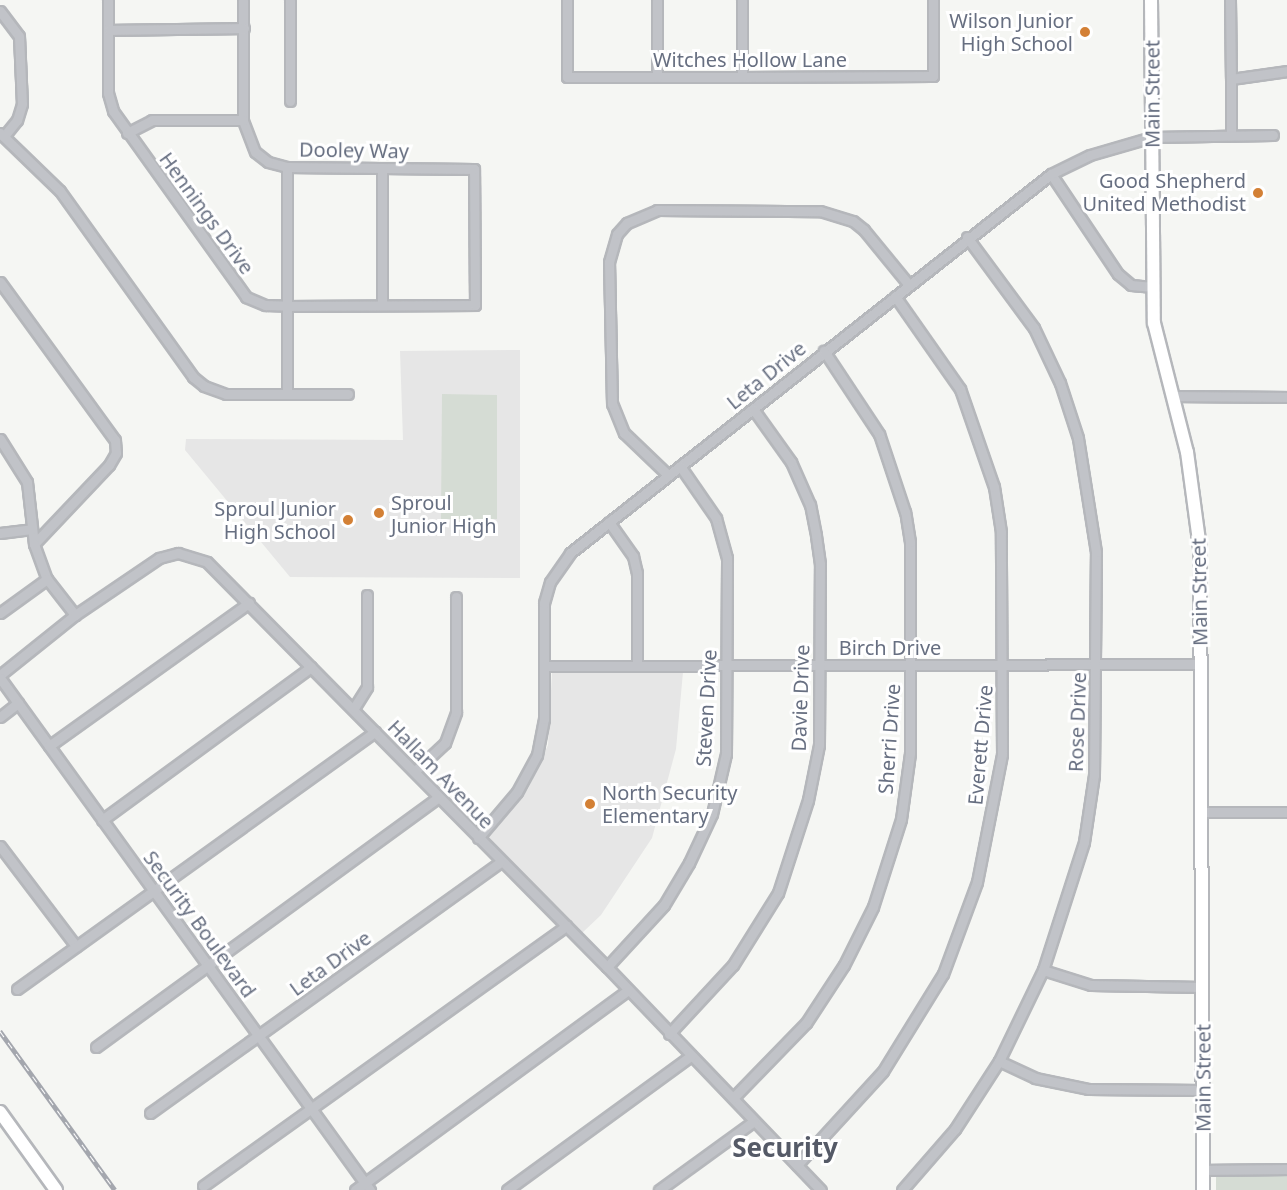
<!DOCTYPE html>
<html>
<head>
<meta charset="utf-8">
<style>
  body { margin:0 }
  #map { position:relative; width:1287px; height:1190px; overflow:hidden; background:#f5f6f3; font-family:"Noto Sans",sans-serif }
  div>[style] { position:absolute }
  [style*='--x'] { left:calc(var(--x)*1px); top:calc(var(--y)*1px); width:calc(var(--w)*1px); rotate:calc(var(--a)*1deg) }
  .built>* { inset:0; background:#e6e6e6 }
  .green>* { inset:0; background:#d5dcd4 }
  .roads { filter:drop-shadow(2px 0 #b5b7bb) drop-shadow(-2px 0 #b5b7bb) drop-shadow(0 2px #b5b7bb) drop-shadow(0 -2px #b5b7bb) }
  .minor>* { height:9px; margin:-4.5px; padding:0 4.5px; transform-origin:4.5px; border-radius:4.5px; background:#c1c3c8 }
  .major>* { height:12px; margin:-6px; padding:0 6px; transform-origin:6px; border-radius:6px; background:#fff }
  .rail>* { height:4.5px; margin-top:-2.25px; transform-origin:0; background:repeating-linear-gradient(90deg,#fff 0 7px,#a4a7ae 0 14px); box-sizing:border-box; border-block:2px solid #a4a7ae }
  .dots>* { width:16px; height:16px; translate:-50% -50%; box-sizing:border-box; border:3px solid #fff; border-radius:50% }
  span { translate:-50% -50%; white-space:nowrap; text-align:center; line-height:1.15; -webkit-text-stroke:6px #fff; paint-order:stroke }
  .poi-label { font-size:20px; color:#676f81 }
  .right { translate:-100% -50%; text-align:right }
  .left { translate:0 -50%; text-align:left }
  .street-label { font-size:20px; color:#676f81 }
  .district-label { font-size:26px; color:#555a67; font-weight:700 }
</style>
</head>
<body>
<div id="map">
  <div class="built">
    <div style="clip-path:polygon(520px 350px,520px 578px,290px 577px,185px 450px,186px 439px,403px 440px,400px 351px)"></div>
    <div style="clip-path:polygon(683px 672px,676px 749px,652px 838px,601px 915px,581px 934px,488px 836px,528px 789px,548px 745px,552px 673px)"></div>
  </div>
  <div class="green">
    <div style="clip-path:polygon(442px 394px,497px 395px,497px 519px,441px 519px)"></div>
    <div style="clip-path:polygon(1287px 1175px,1287px 1190px,1216px 1190px,1216px 1176px)"></div>
  </div>
  <div class="roads">
    <div class="minor">
      <div style="--x:108;--y:0;--w:93;--a:90"></div>
      <div style="--x:108;--y:93;--w:19;--a:74"></div>
      <div style="--x:113;--y:111;--w:229;--a:54.4"></div>
      <div style="--x:246;--y:297;--w:21;--a:23"></div>
      <div style="--x:265;--y:305;--w:24;--a:2"></div>
      <div style="--x:289;--y:306;--w:186;--a:-0.3"></div>
      <div style="--x:475;--y:305;--w:136;--a:-90.4"></div>
      <div style="--x:474;--y:169;--w:187;--a:-179.4"></div>
      <div style="--x:287;--y:167;--w:20;--a:-165"></div>
      <div style="--x:268;--y:162;--w:16;--a:-142"></div>
      <div style="--x:255;--y:152;--w:34;--a:-111"></div>
      <div style="--x:243;--y:120;--w:120;--a:-90"></div>
      <div style="--x:290;--y:0;--w:101;--a:90"></div>
      <div style="--x:567;--y:0;--w:77;--a:90"></div>
      <div style="--x:567;--y:77;--w:175;--a:0"></div>
      <div style="--x:742;--y:77;--w:191;--a:-0.3"></div>
      <div style="--x:933;--y:76;--w:76;--a:-90"></div>
      <div style="--x:657;--y:0;--w:77;--a:90"></div>
      <div style="--x:742;--y:0;--w:77;--a:90"></div>
      <div style="--x:1230;--y:0;--w:79;--a:89.3"></div>
      <div style="--x:0;--y:11;--w:31;--a:53"></div>
      <div style="--x:19;--y:36;--w:68;--a:87.5"></div>
      <div style="--x:22;--y:104;--w:17;--a:107"></div>
      <div style="--x:17;--y:120;--w:21;--a:129"></div>
      <div style="--x:109;--y:30;--w:135;--a:-0.8"></div>
      <div style="--x:0;--y:133;--w:83;--a:44"></div>
      <div style="--x:60;--y:191;--w:229;--a:54.4"></div>
      <div style="--x:193;--y:377;--w:14;--a:39"></div>
      <div style="--x:204;--y:386;--w:23;--a:20"></div>
      <div style="--x:226;--y:394;--w:122;--a:0"></div>
      <div style="--x:127;--y:133;--w:28;--a:-27"></div>
      <div style="--x:152;--y:120;--w:91;--a:0"></div>
      <div style="--x:1231;--y:134;--w:55;--a:-90"></div>
      <div style="--x:1231;--y:79;--w:57;--a:-8.1"></div>
      <div style="--x:382;--y:169;--w:136;--a:90"></div>
      <div style="--x:1051;--y:174;--w:120;--a:56.2"></div>
      <div style="--x:1118;--y:274;--w:17;--a:40"></div>
      <div style="--x:1131;--y:285;--w:22;--a:5"></div>
      <div style="--x:0;--y:282;--w:195;--a:54"></div>
      <div style="--x:115;--y:440;--w:13;--a:86"></div>
      <div style="--x:116;--y:453;--w:14;--a:120"></div>
      <div style="--x:109;--y:465;--w:109;--a:133.5"></div>
      <div style="--x:287;--y:394;--w:227;--a:-90"></div>
      <div style="--x:1173;--y:396;--w:114;--a:0.5"></div>
      <div style="--x:0;--y:439;--w:51;--a:57.9"></div>
      <div style="--x:27;--y:482;--w:62;--a:83.6"></div>
      <div style="--x:34;--y:544;--w:37;--a:70"></div>
      <div style="--x:47;--y:579;--w:46;--a:52.1"></div>
      <div style="--x:668;--y:475;--w:61;--a:-136.3"></div>
      <div style="--x:624;--y:433;--w:31;--a:-112"></div>
      <div style="--x:612;--y:404;--w:142;--a:-91.2"></div>
      <div style="--x:609;--y:262;--w:29;--a:-74"></div>
      <div style="--x:617;--y:234;--w:15;--a:-48"></div>
      <div style="--x:627;--y:223;--w:33;--a:-23"></div>
      <div style="--x:657;--y:210;--w:163;--a:0.4"></div>
      <div style="--x:820;--y:211;--w:34;--a:17"></div>
      <div style="--x:853;--y:221;--w:14;--a:39"></div>
      <div style="--x:864;--y:230;--w:71;--a:50.7"></div>
      <div style="--x:609;--y:522;--w:42;--a:54.8"></div>
      <div style="--x:633;--y:556;--w:17;--a:77"></div>
      <div style="--x:637;--y:573;--w:93;--a:90"></div>
      <div style="--x:0;--y:533;--w:32;--a:-7"></div>
      <div style="--x:0;--y:613;--w:58;--a:-35.9"></div>
      <div style="--x:545;--y:666;--w:656;--a:-0.17"></div>
      <div style="--x:0;--y:675;--w:96;--a:-38.7"></div>
      <div style="--x:75;--y:615;--w:102;--a:-34.2"></div>
      <div style="--x:159;--y:558;--w:20;--a:-15"></div>
      <div style="--x:178;--y:553;--w:30;--a:17"></div>
      <div style="--x:207;--y:562;--w:569;--a:45.36"></div>
      <div style="--x:607;--y:967;--w:309;--a:46.2"></div>
      <div style="--x:0;--y:678;--w:632;--a:54.15"></div>
      <div style="--x:354;--y:708;--w:25;--a:-58"></div>
      <div style="--x:367;--y:687;--w:92;--a:-90"></div>
      <div style="--x:0;--y:717;--w:23;--a:-38"></div>
      <div style="--x:49;--y:746;--w:246;--a:-35.6"></div>
      <div style="--x:415;--y:771;--w:41;--a:-43"></div>
      <div style="--x:445;--y:743;--w:33;--a:-70"></div>
      <div style="--x:456;--y:712;--w:115;--a:-90"></div>
      <div style="--x:1202;--y:812;--w:85;--a:0"></div>
      <div style="--x:102;--y:820;--w:259;--a:-36.2"></div>
      <div style="--x:478;--y:838;--w:60;--a:-49.7"></div>
      <div style="--x:517;--y:792;--w:42;--a:-61.6"></div>
      <div style="--x:537;--y:755;--w:37;--a:-79"></div>
      <div style="--x:544;--y:719;--w:116;--a:-90"></div>
      <div style="--x:544;--y:603;--w:22;--a:-74"></div>
      <div style="--x:550;--y:582;--w:35;--a:-55"></div>
      <div style="--x:570;--y:553;--w:612;--a:-38.24"></div>
      <div style="--x:1051;--y:174;--w:43;--a:-26"></div>
      <div style="--x:1090;--y:155;--w:65;--a:-16.2"></div>
      <div style="--x:1152;--y:137;--w:121;--a:-0.9"></div>
      <div style="--x:0;--y:846;--w:126;--a:52.8"></div>
      <div style="--x:607;--y:967;--w:84;--a:-47.4"></div>
      <div style="--x:664;--y:905;--w:49;--a:-59.2"></div>
      <div style="--x:689;--y:863;--w:54;--a:-64.9"></div>
      <div style="--x:712;--y:814;--w:62;--a:-76.9"></div>
      <div style="--x:726;--y:754;--w:196;--a:-89.7"></div>
      <div style="--x:727;--y:558;--w:41;--a:-105.4"></div>
      <div style="--x:716;--y:518;--w:63;--a:-124.7"></div>
      <div style="--x:1043;--y:970;--w:50;--a:17.4"></div>
      <div style="--x:1091;--y:985;--w:111;--a:1"></div>
      <div style="--x:17;--y:989;--w:441;--a:-35.7"></div>
      <div style="--x:669;--y:1034;--w:94;--a:-47.2"></div>
      <div style="--x:733;--y:965;--w:85;--a:-58"></div>
      <div style="--x:778;--y:893;--w:98;--a:-72.1"></div>
      <div style="--x:808;--y:800;--w:56;--a:-78.7"></div>
      <div style="--x:819;--y:745;--w:181;--a:-89.7"></div>
      <div style="--x:820;--y:564;--w:29;--a:-98"></div>
      <div style="--x:816;--y:535;--w:31;--a:-101"></div>
      <div style="--x:810;--y:505;--w:47;--a:-113.8"></div>
      <div style="--x:791;--y:462;--w:65;--a:-125.6"></div>
      <div style="--x:96;--y:1047;--w:422;--a:-36.1"></div>
      <div style="--x:999;--y:1061;--w:40;--a:25"></div>
      <div style="--x:1035;--y:1078;--w:54;--a:11.7"></div>
      <div style="--x:1088;--y:1089;--w:114;--a:0.5"></div>
      <div style="--x:733;--y:1098;--w:105;--a:-45.8"></div>
      <div style="--x:806;--y:1023;--w:69;--a:-56.8"></div>
      <div style="--x:844;--y:965;--w:65;--a:-63.4"></div>
      <div style="--x:873;--y:907;--w:92;--a:-72.3"></div>
      <div style="--x:901;--y:819;--w:67;--a:-82.2"></div>
      <div style="--x:910;--y:753;--w:211;--a:-90"></div>
      <div style="--x:910;--y:542;--w:30;--a:-99"></div>
      <div style="--x:905;--y:512;--w:82;--a:-108.4"></div>
      <div style="--x:879;--y:434;--w:100;--a:-123.5"></div>
      <div style="--x:150;--y:1113;--w:431;--a:-35.6"></div>
      <div style="--x:797;--y:1165;--w:127;--a:-47.5"></div>
      <div style="--x:883;--y:1071;--w:114;--a:-58.3"></div>
      <div style="--x:943;--y:974;--w:98;--a:-69.7"></div>
      <div style="--x:977;--y:882;--w:130;--a:-78.9"></div>
      <div style="--x:1002;--y:754;--w:222;--a:-90.3"></div>
      <div style="--x:1001;--y:532;--w:46;--a:-98.8"></div>
      <div style="--x:994;--y:487;--w:104;--a:-109.1"></div>
      <div style="--x:960;--y:389;--w:113;--a:-125"></div>
      <div style="--x:1203;--y:1170;--w:84;--a:-0.7"></div>
      <div style="--x:203;--y:1186;--w:447;--a:-35.6"></div>
      <div style="--x:355;--y:1190;--w:338;--a:-36.2"></div>
      <div style="--x:507;--y:1190;--w:228;--a:-36.1"></div>
      <div style="--x:659;--y:1190;--w:117;--a:-36"></div>
      <div style="--x:902;--y:1190;--w:81;--a:-49"></div>
      <div style="--x:955;--y:1129;--w:81;--a:-57.1"></div>
      <div style="--x:999;--y:1061;--w:101;--a:-64.2"></div>
      <div style="--x:1043;--y:970;--w:134;--a:-72.2"></div>
      <div style="--x:1084;--y:842;--w:68;--a:-81.5"></div>
      <div style="--x:1094;--y:775;--w:223;--a:-89.5"></div>
      <div style="--x:1096;--y:552;--w:115;--a:-99"></div>
      <div style="--x:1078;--y:438;--w:58;--a:-108.1"></div>
      <div style="--x:1060;--y:383;--w:61;--a:-115.3"></div>
      <div style="--x:1034;--y:328;--w:113;--a:-126.4"></div>
    </div>
    <div class="major">
      <div style="--x:1151;--y:0;--w:323;--a:89.5"></div>
      <div style="--x:1154;--y:323;--w:133;--a:75.7"></div>
      <div style="--x:1187;--y:452;--w:97;--a:82.3"></div>
      <div style="--x:1200;--y:548;--w:642;--a:89.73"></div>
      <div style="--x:0;--y:1112;--w:96;--a:54.3"></div>
    </div>
  </div>
  <div class="rail">
    <div style="--x:0;--y:1031;--w:196;--a:54.1"></div>
  </div>
  <div class="dots">
    <div style="left:1085px;top:32px;background:#d38035"></div>
    <div style="left:1258px;top:193px;background:#d38035"></div>
    <div style="left:379px;top:513px;background:#d38035"></div>
    <div style="left:348px;top:520px;background:#d38035"></div>
    <div style="left:590px;top:804px;background:#d38035"></div>
  </div>
  <div class="poi-label">
    <span class="right" style="left:1073px;top:32px">Wilson Junior<br>High School</span>
    <span class="right" style="left:1246px;top:192px">Good Shepherd<br>United Methodist</span>
    <span class="left" style="left:391px;top:514px">Sproul<br>Junior High</span>
    <span class="right" style="left:336px;top:520px">Sproul Junior<br>High School</span>
    <span class="left" style="left:602px;top:804px">North Security<br>Elementary</span>
  </div>
  <div class="street-label">
    <span style="left:750px;top:59px">Witches Hollow Lane</span>
    <span style="left:1152px;top:94px;rotate:-90deg">Main Street</span>
    <span style="left:354px;top:150px;rotate:1deg">Dooley Way</span>
    <span style="left:207px;top:213px;rotate:54deg">Hennings Drive</span>
    <span style="left:766px;top:375px;rotate:-39deg">Leta Drive</span>
    <span style="left:1199px;top:592px;rotate:-91deg">Main Street</span>
    <span style="left:890px;top:647px">Birch Drive</span>
    <span style="left:800px;top:698px;rotate:-88deg">Davie Drive</span>
    <span style="left:706px;top:708px;rotate:-87deg">Steven Drive</span>
    <span style="left:1077px;top:722px;rotate:-88deg">Rose Drive</span>
    <span style="left:889px;top:739px;rotate:-86deg">Sherri Drive</span>
    <span style="left:980px;top:745px;rotate:-85deg">Everett Drive</span>
    <span style="left:441px;top:774px;rotate:46deg">Hallam Avenue</span>
    <span style="left:200px;top:924px;rotate:54deg">Security Boulevard</span>
    <span style="left:330px;top:963px;rotate:-36deg">Leta Drive</span>
    <span style="left:1203px;top:1078px;rotate:-90deg">Main Street</span>
  </div>
  <div class="district-label">
    <span style="left:785px;top:1148px">Security</span>
  </div>
</div>
</body>
</html>
